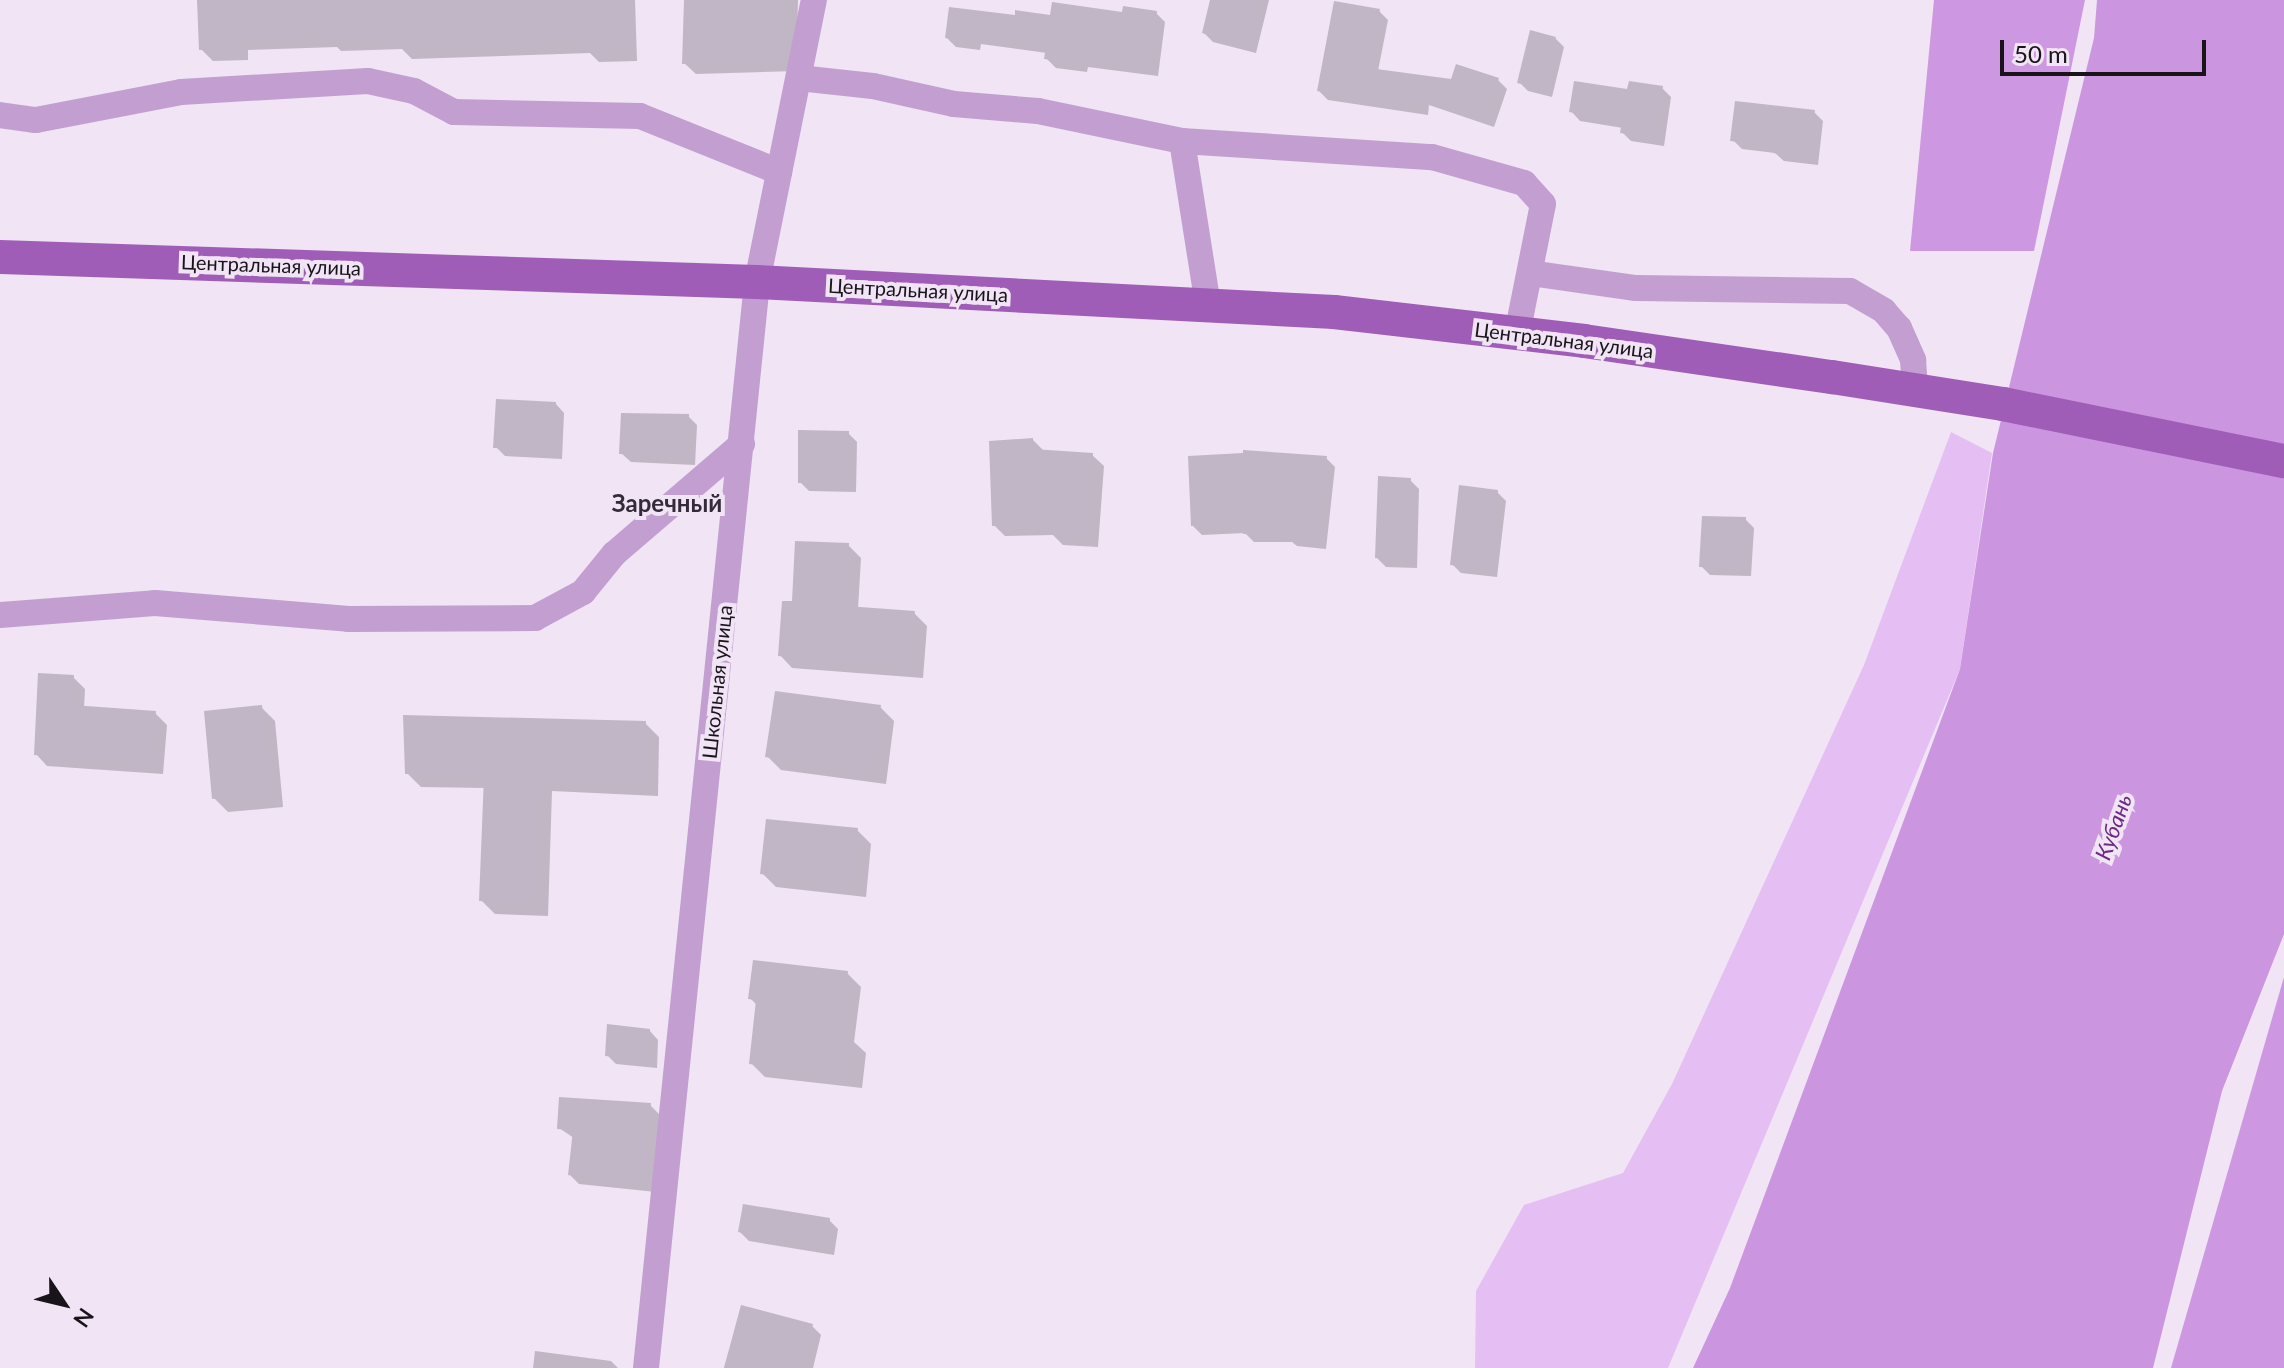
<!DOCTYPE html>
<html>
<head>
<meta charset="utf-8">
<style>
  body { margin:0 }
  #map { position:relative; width:2284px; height:1368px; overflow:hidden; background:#f0e4f5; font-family:Lato,sans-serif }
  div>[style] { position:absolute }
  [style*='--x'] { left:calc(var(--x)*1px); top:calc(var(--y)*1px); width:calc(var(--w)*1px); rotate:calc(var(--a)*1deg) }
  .green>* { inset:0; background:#e5bff4 }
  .forest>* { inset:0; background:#cd98e1 }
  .water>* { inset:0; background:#cb96df }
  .shadow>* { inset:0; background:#0003 }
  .building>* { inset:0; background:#c1b6c6 }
  .minor>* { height:26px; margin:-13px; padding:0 13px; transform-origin:13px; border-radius:13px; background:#c39fd1 }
  .major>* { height:34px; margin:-17px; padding:0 17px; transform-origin:17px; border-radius:17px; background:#a05db8 }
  span { translate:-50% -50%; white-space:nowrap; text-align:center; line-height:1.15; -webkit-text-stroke:8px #f0e4f5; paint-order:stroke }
  .street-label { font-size:20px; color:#19141a }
  .water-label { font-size:22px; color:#6b2b81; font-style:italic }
  .quarter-label { font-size:24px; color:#342b38; font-weight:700 }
  .north { position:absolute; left:24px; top:1264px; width:80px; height:80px; -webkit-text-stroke:6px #f0e4f5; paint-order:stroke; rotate:125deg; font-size:22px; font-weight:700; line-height:32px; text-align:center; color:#19141a }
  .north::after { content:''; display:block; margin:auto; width:28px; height:36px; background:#19141a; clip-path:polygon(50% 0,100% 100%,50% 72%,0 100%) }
  .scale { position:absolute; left:2000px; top:40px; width:206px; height:36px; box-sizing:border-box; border:4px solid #19141a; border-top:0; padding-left:10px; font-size:24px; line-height:28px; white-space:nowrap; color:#19141a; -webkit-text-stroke:6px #f0e4f5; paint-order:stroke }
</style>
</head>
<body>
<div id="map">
  <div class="green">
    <div style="clip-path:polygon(1951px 432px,1992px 453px,1960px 669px,1668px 1368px,1475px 1368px,1476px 1291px,1524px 1205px,1623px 1173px,1672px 1084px,1864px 665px)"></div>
  </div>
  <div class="forest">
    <div style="clip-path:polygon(1934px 0,2085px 0,2034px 251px,1910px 251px)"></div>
    <div style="clip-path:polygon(2284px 977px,2284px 1368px,2171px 1368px)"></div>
  </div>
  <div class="water">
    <div style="clip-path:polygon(2097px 0,2284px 0,2284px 934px,2222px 1091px,2153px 1368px,1693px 1368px,1730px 1288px,1960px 669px,1993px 453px,2094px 38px)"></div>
  </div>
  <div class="shadow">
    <div style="clip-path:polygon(199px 0,635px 0,637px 61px,599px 62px,590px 53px,412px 59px,402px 49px,341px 51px,337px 47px,248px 50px,248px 60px,213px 61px,201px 49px)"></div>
    <div style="clip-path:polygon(686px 0,798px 0,796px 71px,696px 74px,684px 63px)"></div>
    <div style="clip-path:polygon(1212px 0,1269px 0,1256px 53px,1213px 42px,1204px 33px)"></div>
    <div style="clip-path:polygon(1379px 11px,1388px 20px,1378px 71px,1452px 81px,1498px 80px,1507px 89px,1494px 127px,1429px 105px,1428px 115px,1328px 100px,1319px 91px)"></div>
    <div style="clip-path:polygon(1156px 13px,1165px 22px,1158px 76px,1088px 67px,1087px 72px,1056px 68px,1047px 59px,1047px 53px,981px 44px,980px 50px,956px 47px,947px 38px,1016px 18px)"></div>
    <div style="clip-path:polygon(1555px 38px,1564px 47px,1552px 97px,1528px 91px,1519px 82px)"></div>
    <div style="clip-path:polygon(1662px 88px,1671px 97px,1664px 146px,1631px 141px,1622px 132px,1623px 128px,1580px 121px,1571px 111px,1629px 92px)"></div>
    <div style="clip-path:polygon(1814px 112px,1823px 121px,1818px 165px,1784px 161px,1775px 153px,1742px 149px,1733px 140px)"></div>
    <div style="clip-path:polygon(555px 403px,564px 413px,562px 459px,505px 456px,496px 447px)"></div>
    <div style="clip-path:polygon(688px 416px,697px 425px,695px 465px,631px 462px,621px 453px)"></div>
    <div style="clip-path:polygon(848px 433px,857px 442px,856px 492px,809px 491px,800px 482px)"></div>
    <div style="clip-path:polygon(1033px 440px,1044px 451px,1092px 455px,1104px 466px,1098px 547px,1063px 545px,1053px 535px,1005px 536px,994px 525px)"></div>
    <div style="clip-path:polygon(1326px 458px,1335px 467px,1326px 549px,1297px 546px,1292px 542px,1254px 542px,1245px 533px,1202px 535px,1193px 526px)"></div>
    <div style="clip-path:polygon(1410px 480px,1419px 489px,1417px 568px,1386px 567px,1377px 558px)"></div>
    <div style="clip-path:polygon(1497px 492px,1506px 501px,1497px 577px,1461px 573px,1452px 564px)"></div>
    <div style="clip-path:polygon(1745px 519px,1754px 528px,1751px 576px,1710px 575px,1701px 566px)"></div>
    <div style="clip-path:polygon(848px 545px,861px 558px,858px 609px,914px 613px,927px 626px,923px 678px,792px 668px,780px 655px,794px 603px)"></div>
    <div style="clip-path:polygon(73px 677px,85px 689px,84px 708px,155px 713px,167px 725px,163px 774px,47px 766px,36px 754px)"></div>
    <div style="clip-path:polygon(261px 707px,275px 721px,283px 807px,228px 812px,214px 798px)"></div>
    <div style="clip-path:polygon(880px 707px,894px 721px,886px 784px,781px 770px,767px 756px)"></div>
    <div style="clip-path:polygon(645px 723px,659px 737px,658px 796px,552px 791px,548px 916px,495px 914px,481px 900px,486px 788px,421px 787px,407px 773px)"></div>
    <div style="clip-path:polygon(857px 830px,871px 844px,866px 897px,776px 887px,762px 873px)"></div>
    <div style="clip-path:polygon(847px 973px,861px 987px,854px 1042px,866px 1053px,862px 1088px,765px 1077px,751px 1063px,757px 1005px,750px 998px)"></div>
    <div style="clip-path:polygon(649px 1030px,658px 1040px,657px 1068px,616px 1064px,607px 1055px)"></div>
    <div style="clip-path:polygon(650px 1105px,659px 1114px,656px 1192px,579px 1184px,570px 1175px,574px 1138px,559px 1128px)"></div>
    <div style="clip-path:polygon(829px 1220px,838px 1229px,834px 1255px,749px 1241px,740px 1232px)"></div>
    <div style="clip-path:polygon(742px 1307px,812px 1326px,821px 1335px,813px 1368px,724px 1368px)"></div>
    <div style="clip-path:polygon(535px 1351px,611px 1361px,618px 1368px,533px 1368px)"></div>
  </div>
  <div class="building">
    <div style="clip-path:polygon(197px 0,624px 0,626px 49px,585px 50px,584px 41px,398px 48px,398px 37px,327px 40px,327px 35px,236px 39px,236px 48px,199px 50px)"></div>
    <div style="clip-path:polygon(684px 0,787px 0,786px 60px,682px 64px)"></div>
    <div style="clip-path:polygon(1210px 0,1258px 0,1247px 45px,1202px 33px)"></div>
    <div style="clip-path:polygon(1334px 1px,1380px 9px,1369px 68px,1451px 79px,1456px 64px,1499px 78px,1485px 119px,1421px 98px,1419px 107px,1317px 91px)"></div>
    <div style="clip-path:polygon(1052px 2px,1122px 12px,1123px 6px,1157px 11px,1149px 68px,1079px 59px,1079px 64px,1044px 59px,1046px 46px,972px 36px,972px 42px,945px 38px,949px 7px,1015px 15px,1015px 10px,1050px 15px)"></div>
    <div style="clip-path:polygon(1530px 30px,1556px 37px,1543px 89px,1517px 83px)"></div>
    <div style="clip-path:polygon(1574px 81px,1627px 89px,1629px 81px,1663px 86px,1655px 138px,1620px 133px,1622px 121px,1569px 112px)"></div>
    <div style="clip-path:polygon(1735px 101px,1815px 110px,1809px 157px,1773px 153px,1773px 146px,1730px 141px)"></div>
    <div style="clip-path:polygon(496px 399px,556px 402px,554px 450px,493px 448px)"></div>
    <div style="clip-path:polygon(621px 413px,689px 414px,687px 456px,619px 454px)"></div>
    <div style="clip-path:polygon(798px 430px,849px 431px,847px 484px,798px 483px)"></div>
    <div style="clip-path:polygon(1033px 438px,1033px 449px,1093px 453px,1087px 536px,1049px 534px,1050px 523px,992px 526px,989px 441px)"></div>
    <div style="clip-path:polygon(1243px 450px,1327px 456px,1318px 541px,1285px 538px,1286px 534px,1243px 534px,1243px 524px,1191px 526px,1188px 456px,1243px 453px)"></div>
    <div style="clip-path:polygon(1378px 476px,1411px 478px,1408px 560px,1375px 558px)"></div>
    <div style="clip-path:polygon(1459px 485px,1498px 490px,1489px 569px,1450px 565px)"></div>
    <div style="clip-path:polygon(1702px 516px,1746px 517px,1743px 568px,1699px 567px)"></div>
    <div style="clip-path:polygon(795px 541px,849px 543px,846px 606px,915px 611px,910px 667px,778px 656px,782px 601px,792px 601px)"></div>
    <div style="clip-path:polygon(38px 673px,74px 675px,72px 705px,156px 711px,152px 764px,34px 755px)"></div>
    <div style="clip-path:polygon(775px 691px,881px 705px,872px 771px,765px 757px)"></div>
    <div style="clip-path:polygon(262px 705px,270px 793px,212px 799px,204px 711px)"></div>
    <div style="clip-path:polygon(403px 715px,646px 721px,645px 783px,539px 778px,535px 903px,479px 901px,484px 776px,405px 774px)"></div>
    <div style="clip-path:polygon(766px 819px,858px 828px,852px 884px,760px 874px)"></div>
    <div style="clip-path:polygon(753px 960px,848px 971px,840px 1036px,853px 1037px,848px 1075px,749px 1064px,756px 1000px,748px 999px)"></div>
    <div style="clip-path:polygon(607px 1024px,650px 1029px,649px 1060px,605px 1056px)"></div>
    <div style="clip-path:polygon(559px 1097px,651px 1103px,647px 1184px,568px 1175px,573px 1130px,557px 1129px)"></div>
    <div style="clip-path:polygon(743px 1204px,830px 1218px,826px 1247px,738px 1232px)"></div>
    <div style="clip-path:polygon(741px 1305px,813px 1324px,802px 1368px,724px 1368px)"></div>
  </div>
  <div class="minor">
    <div style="--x:799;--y:78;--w:74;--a:6.2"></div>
    <div style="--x:873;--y:86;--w:83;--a:12.5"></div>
    <div style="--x:954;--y:104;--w:84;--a:4.8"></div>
    <div style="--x:1038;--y:111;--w:147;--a:11.8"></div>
    <div style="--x:1182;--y:141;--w:251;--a:3.7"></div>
    <div style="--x:1432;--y:157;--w:96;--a:15.8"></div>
    <div style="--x:1524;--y:183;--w:28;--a:48"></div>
    <div style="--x:1543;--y:204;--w:133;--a:101.3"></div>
    <div style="--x:0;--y:115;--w:36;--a:8"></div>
    <div style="--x:36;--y:120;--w:148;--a:-10.9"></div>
    <div style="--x:181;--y:92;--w:187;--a:-3.4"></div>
    <div style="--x:368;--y:81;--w:47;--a:12.3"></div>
    <div style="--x:414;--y:91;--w:45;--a:27.7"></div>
    <div style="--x:454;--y:112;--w:186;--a:1.2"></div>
    <div style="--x:640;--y:116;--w:150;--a:21.9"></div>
    <div style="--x:1182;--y:141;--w:166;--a:81"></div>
    <div style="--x:1530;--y:273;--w:107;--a:8.1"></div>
    <div style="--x:1636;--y:288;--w:214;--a:0.8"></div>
    <div style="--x:1850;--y:291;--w:39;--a:30"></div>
    <div style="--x:1884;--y:311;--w:23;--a:49"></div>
    <div style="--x:1899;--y:328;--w:35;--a:66"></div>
    <div style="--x:1913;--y:360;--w:30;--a:86"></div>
    <div style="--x:0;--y:615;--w:155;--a:-4.4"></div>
    <div style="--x:155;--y:603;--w:194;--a:4.7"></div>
    <div style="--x:348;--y:619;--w:187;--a:-0.3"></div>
    <div style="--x:535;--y:618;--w:55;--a:-28.4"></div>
    <div style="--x:583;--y:592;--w:49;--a:-50.8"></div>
    <div style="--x:614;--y:554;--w:169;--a:-40.7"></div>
    <div style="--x:646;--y:1368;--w:1092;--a:-84.16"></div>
    <div style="--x:757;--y:282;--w:288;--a:-78.6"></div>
  </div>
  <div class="major">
    <div style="--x:0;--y:257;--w:757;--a:1.89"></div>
    <div style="--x:757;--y:282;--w:578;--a:2.98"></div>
    <div style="--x:1334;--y:312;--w:252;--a:6.6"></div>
    <div style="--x:1584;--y:341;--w:251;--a:8.3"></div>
    <div style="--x:1832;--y:377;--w:173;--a:9"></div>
    <div style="--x:2003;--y:404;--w:287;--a:11.5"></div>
  </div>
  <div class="street-label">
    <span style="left:271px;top:265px;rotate:2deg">Центральная улица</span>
    <span style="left:918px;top:290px;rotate:3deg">Центральная улица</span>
    <span style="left:1564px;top:340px;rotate:7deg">Центральная улица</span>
    <span style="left:717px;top:682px;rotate:-84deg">Школьная улица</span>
  </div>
  <div class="water-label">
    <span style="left:2113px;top:827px;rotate:-70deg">Кубань</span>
  </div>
  <div class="quarter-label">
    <span style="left:667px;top:503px">Заречный</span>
  </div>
  <div class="north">N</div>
  <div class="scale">50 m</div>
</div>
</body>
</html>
